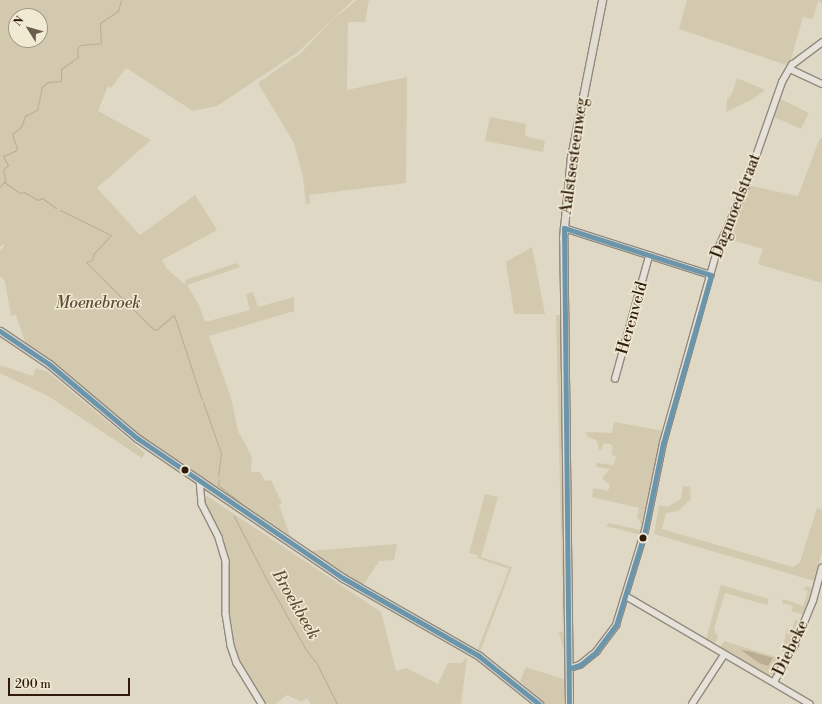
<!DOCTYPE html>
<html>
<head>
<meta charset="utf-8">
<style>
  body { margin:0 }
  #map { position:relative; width:822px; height:704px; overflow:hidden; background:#dfd8c5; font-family:"Libre Bodoni",serif }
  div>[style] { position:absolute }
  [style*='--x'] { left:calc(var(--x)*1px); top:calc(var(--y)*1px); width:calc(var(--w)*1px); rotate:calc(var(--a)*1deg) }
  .green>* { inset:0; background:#d3c9ae }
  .water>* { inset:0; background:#baad94 }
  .stream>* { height:1px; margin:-0.5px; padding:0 0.5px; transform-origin:0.5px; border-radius:0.5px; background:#baad94 }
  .roads { filter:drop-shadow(1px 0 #918a7e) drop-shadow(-1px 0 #918a7e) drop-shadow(0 1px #918a7e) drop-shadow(0 -1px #918a7e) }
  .minor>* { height:5.5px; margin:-2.75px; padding:0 2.75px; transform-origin:2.75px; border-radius:2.75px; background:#e6e2d9 }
  .major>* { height:7px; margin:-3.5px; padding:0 3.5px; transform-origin:3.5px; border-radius:3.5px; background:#e2ddd2 }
  .bus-1>* { height:5px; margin:-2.5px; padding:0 2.5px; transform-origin:2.5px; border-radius:2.5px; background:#6a95ab }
  .dots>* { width:11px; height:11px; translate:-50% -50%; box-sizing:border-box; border:2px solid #f1ead2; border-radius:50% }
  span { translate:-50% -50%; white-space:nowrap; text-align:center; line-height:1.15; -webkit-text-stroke:3px #f1ead2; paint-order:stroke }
  .street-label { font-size:16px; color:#2f1a0c }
  .park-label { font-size:16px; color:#5e4b37; font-style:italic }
  .water-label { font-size:17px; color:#604e3a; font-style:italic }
  .north { position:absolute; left:8px; top:8px; width:40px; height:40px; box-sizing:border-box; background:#f1ead2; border:1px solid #a39783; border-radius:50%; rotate:307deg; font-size:11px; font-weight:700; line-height:16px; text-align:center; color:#2f1a0c }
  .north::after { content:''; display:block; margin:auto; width:14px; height:18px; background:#6d5c4d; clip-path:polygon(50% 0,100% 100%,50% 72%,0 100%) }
  .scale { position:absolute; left:8px; top:678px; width:122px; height:18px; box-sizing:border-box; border:2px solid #2f1a0c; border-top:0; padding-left:5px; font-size:12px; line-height:14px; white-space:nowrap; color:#2f1a0c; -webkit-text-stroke:3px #f1ead2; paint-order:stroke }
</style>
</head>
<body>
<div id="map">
  <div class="green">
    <div style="clip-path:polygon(evenodd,0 0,353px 0,298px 52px,217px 106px,193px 111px,126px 68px,111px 88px,108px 86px,98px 111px,151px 140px,97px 188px,140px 235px,195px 195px,217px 230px,162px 260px,167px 269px,186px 285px,185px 280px,237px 263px,240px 267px,187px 285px,199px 305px,205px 322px,250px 310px,246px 294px,253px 292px,258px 307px,294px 297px,294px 311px,209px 336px,231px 398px,238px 431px,252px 457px,251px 472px,260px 472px,265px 481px,271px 480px,282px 503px,279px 505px,292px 541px,134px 431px,25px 342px,16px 315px,11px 316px,5px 281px,0 276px,0 251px,4px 246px,4px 244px,0 247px,0 0,16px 16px,40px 16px,40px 40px,16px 40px,16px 16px)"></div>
    <div style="clip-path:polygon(357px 0,369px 0,365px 22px,348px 22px,347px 90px,407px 77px,406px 183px,309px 195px,310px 203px,306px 204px,303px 177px,294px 143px,258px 83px,301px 53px,331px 21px)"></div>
    <div style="clip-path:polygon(687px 0,822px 0,822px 4px,818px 1px,813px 19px,803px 17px,789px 66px,679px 29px)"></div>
    <div style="clip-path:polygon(737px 78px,765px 90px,753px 99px,726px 112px,727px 99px,732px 94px)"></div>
    <div style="clip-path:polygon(779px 98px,809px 113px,801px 129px,772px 116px)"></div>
    <div style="clip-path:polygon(490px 117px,526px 124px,525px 136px,545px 141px,543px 152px,485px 141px)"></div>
    <div style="clip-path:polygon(820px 138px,822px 139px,822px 283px,758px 264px,763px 249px,725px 238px,747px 185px,798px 196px)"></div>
    <div style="clip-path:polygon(532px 247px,545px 314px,514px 314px,506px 262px)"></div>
    <div style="clip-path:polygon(556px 315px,560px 315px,561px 330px,566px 576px,562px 576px)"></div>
    <div style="clip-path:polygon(0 365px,33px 376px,36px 368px,48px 372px,145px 453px,142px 458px,48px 396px,0 373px)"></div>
    <div style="clip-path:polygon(614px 422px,664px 431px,641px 535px,606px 526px,609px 523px,640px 530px,641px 524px,637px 516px,639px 508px,592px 497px,593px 488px,608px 491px,610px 485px,602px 478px,610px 469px,596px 467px,597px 463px,614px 465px,616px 456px,611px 455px,613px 446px,610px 444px,604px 443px,601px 450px,599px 450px,597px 441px,587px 436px,586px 432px,612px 433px)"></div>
    <div style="clip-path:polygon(683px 486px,690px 487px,691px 499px,678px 511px,666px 513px,662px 529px,793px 567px,800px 562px,817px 508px,822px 510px,822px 552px,814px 581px,654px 534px,659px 505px,667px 507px,681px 499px)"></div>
    <div style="clip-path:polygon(201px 492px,381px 612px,396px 671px,406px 668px,438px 684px,448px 663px,462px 663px,467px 657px,461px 704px,311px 704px,307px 698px,301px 702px,287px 695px,275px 704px,264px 704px,241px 665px,234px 647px,229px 620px,227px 557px)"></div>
    <div style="clip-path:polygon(485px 494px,498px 497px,481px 557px,512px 567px,480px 652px,477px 651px,509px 569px,477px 558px,478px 555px,469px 553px)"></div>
    <div style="clip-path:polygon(397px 544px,394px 560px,379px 561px,362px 587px,308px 551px)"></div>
    <div style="clip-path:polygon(721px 585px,769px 599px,767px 605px,725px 593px,714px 629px,718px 637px,716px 642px,711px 643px,706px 639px)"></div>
    <div style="clip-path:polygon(806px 586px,812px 588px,812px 593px,804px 615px,791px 611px,793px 606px,782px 603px,783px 599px,803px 606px,808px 591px,804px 590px)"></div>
    <div style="clip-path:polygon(562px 594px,567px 594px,567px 602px,573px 602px,574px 648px,563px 647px,560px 636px,559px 632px,563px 632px)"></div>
    <div style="clip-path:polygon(795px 620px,801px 622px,786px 653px,782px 651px,787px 629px,793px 628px)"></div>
    <div style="clip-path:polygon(724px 641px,782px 659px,782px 661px,774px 674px,768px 676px,720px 648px)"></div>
    <div style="clip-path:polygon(526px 667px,566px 680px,565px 704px,545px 704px,520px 681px)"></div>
  </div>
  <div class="water">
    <div style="clip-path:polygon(741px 650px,749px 651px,773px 658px,768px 666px,759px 663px)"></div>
  </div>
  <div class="stream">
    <div style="--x:4;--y:182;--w:19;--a:35"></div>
    <div style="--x:20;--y:193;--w:4;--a:-14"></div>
    <div style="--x:24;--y:192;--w:16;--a:30"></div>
    <div style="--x:38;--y:200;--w:4;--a:-27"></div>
    <div style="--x:42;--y:198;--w:17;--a:36"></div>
    <div style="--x:0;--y:187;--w:9;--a:-54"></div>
    <div style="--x:5;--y:180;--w:10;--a:-101"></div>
    <div style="--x:3;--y:170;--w:7;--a:-45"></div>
    <div style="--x:8;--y:165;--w:10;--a:-119"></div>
    <div style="--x:3;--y:156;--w:13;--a:-23"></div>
    <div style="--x:15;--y:151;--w:4;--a:-56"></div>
    <div style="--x:17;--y:148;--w:15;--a:-110"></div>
    <div style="--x:12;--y:134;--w:11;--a:-38"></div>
    <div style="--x:21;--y:127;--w:12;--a:-70"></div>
    <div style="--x:25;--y:116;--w:13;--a:-27"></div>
    <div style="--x:37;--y:110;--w:24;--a:-78"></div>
    <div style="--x:42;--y:87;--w:8;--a:-40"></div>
    <div style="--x:48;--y:82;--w:13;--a:-4"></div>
    <div style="--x:61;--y:81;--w:12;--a:-90"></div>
    <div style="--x:61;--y:69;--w:21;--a:-35"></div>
    <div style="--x:78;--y:57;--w:8;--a:-97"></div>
    <div style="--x:77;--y:49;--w:5;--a:-53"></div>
    <div style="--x:80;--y:45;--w:21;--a:-5"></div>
    <div style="--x:101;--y:43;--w:20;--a:-93"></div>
    <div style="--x:100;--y:23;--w:22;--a:-34"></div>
    <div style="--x:118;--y:11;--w:11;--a:-75"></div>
    <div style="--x:60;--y:210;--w:57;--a:26.1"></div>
    <div style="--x:111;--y:235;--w:25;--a:133"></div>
    <div style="--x:94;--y:253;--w:7;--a:106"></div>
    <div style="--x:92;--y:260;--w:6;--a:162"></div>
    <div style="--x:86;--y:262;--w:95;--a:45"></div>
    <div style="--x:153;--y:329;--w:3;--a:18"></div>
    <div style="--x:156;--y:330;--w:23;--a:-40"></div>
    <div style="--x:174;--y:315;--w:89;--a:71.8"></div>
    <div style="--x:203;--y:402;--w:54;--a:70.6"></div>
    <div style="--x:221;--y:453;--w:23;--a:97"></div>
    <div style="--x:219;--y:480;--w:5;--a:101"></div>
    <div style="--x:218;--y:485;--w:31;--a:38"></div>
    <div style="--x:234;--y:516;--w:64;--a:63"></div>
    <div style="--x:263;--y:573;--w:86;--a:60.8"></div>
    <div style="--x:305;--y:648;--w:20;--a:53"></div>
    <div style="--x:317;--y:664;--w:45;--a:63.4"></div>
  </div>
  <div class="roads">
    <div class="minor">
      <div style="--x:790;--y:69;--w:35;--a:25"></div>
      <div style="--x:564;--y:228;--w:154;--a:17.7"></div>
      <div style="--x:615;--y:379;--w:128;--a:-74.5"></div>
      <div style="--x:200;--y:480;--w:24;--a:85"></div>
      <div style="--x:202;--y:504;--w:38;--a:63"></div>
      <div style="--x:219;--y:538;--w:24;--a:73"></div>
      <div style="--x:226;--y:561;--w:53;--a:90"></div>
      <div style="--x:226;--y:614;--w:32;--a:81"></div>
      <div style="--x:231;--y:646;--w:18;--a:71"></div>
      <div style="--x:237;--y:663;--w:48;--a:58.6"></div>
      <div style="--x:626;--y:596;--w:213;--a:30.4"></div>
      <div style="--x:570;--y:668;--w:10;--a:-17"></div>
      <div style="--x:580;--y:665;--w:21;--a:-39"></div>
      <div style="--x:596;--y:652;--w:34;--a:-53"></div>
      <div style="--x:616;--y:625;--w:98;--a:-72.9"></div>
      <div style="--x:645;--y:531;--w:90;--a:-78.4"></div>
      <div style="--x:663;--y:443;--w:199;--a:-74.3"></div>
      <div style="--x:717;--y:251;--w:72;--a:-66.3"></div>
      <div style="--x:746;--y:185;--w:109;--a:-70.7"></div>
      <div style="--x:782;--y:82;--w:20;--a:-60"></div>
      <div style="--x:792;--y:65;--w:38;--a:-37"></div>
      <div style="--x:774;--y:682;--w:40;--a:-60.3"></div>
      <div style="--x:794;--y:647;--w:50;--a:-67.6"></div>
      <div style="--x:813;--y:601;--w:34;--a:-75"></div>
      <div style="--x:692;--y:704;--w:59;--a:-56.9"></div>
    </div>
    <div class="major">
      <div style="--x:0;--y:331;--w:59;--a:34"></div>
      <div style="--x:49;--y:364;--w:115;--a:40.1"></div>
      <div style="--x:137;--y:438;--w:249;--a:34.2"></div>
      <div style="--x:343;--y:578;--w:157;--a:29.8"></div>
      <div style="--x:479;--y:656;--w:77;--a:38.7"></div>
      <div style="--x:569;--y:704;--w:466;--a:-90.7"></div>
      <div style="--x:563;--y:238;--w:81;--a:-84.4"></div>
      <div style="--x:571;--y:157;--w:160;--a:-78.8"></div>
    </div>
  </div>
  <div class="bus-1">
    <div style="--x:0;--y:331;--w:59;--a:34"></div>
    <div style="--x:49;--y:364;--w:115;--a:40.1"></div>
    <div style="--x:137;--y:438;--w:249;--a:34.2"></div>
    <div style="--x:343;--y:578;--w:157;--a:29.8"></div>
    <div style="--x:479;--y:656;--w:77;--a:38.7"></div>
    <div style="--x:569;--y:704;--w:476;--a:-90.6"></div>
    <div style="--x:564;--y:228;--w:154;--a:17.7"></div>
    <div style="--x:711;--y:275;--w:175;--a:105.9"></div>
    <div style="--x:663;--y:443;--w:90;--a:101.6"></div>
    <div style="--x:645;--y:531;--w:98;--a:107.1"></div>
    <div style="--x:616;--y:625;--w:34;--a:127"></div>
    <div style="--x:596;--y:652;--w:21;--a:141"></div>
    <div style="--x:580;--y:665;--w:10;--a:163"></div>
  </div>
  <div class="dots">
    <div style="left:185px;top:470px;background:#2f1a0c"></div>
    <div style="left:643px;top:538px;background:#2f1a0c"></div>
  </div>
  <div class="street-label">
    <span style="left:574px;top:156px;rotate:-82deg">Aalstsesteenweg</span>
    <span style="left:736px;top:206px;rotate:-69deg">Dagmoedstraat</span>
    <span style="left:632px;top:318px;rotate:-74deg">Herenveld</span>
    <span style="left:791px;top:648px;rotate:-64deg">Diebeke</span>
  </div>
  <div class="park-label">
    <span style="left:98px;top:303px">Moenebroek</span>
  </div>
  <div class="water-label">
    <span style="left:295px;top:605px;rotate:60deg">Broekbeek</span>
  </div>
  <div class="north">N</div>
  <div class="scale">200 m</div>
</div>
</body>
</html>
